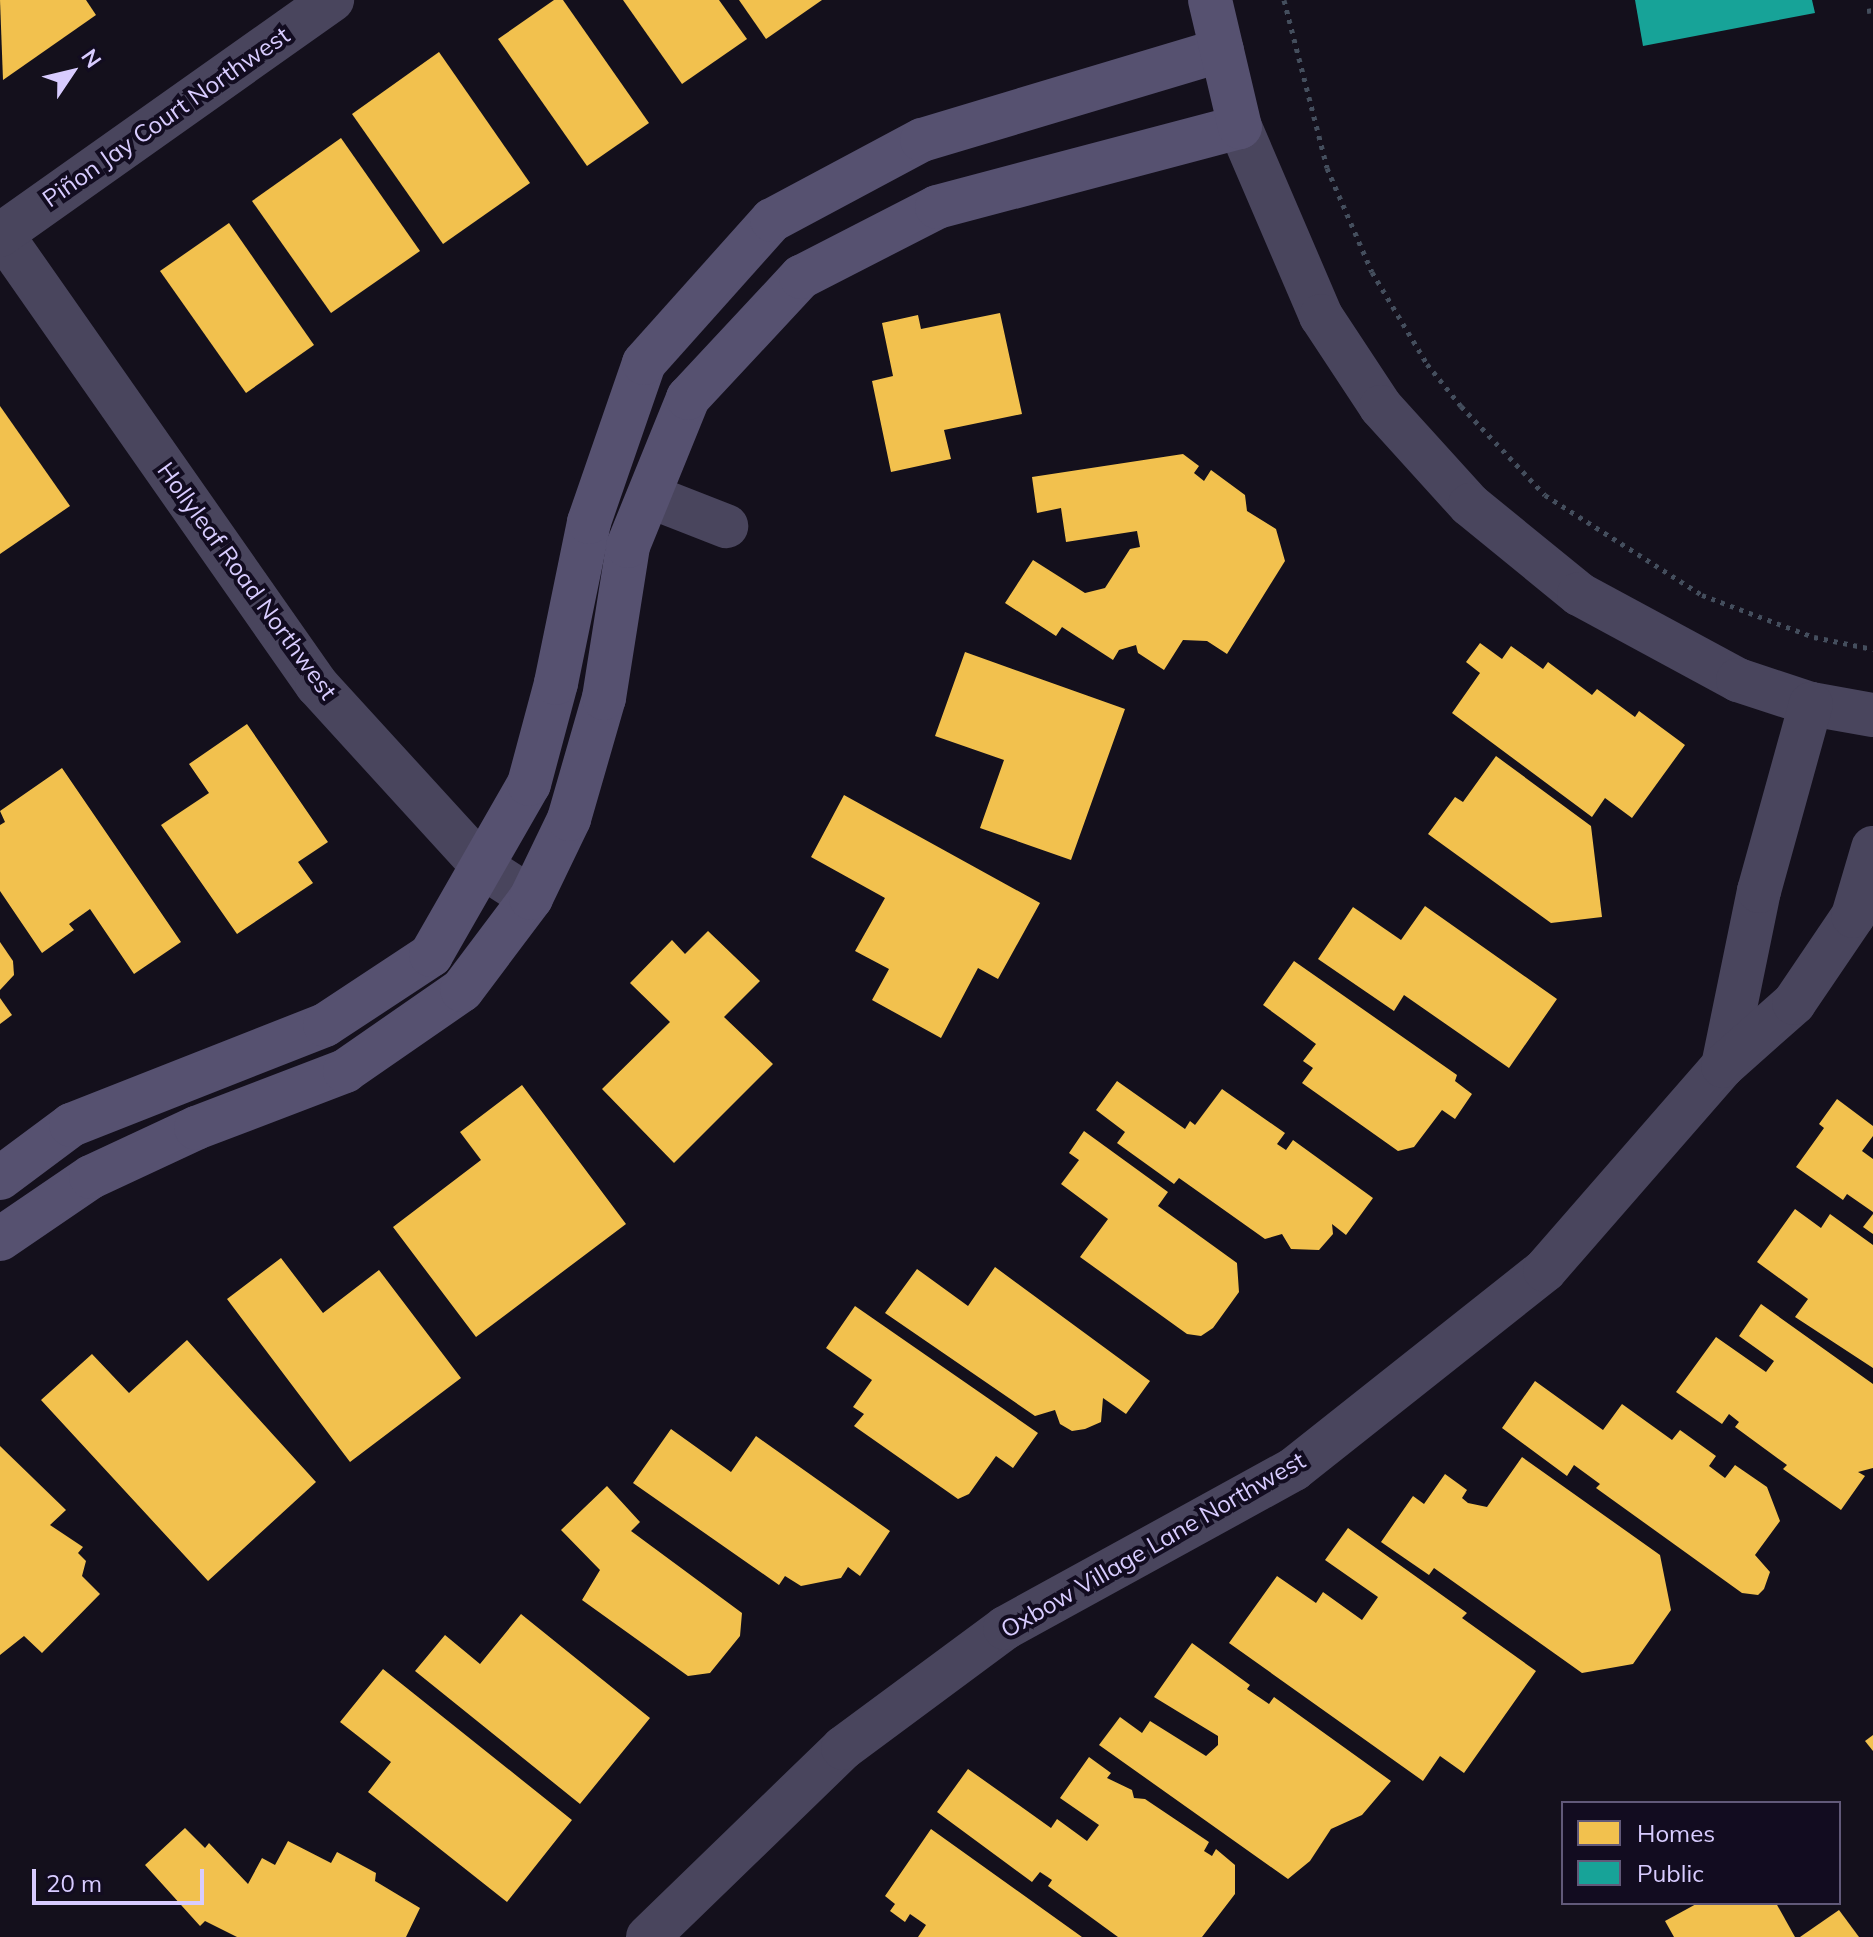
<!DOCTYPE html>
<html>
<head>
<meta charset="utf-8">
<style>
  body { margin:0 }
  #map { position:relative; width:1873px; height:1937px; overflow:hidden; background:#14101c; font-family:Mulish,sans-serif }
  div>[style] { position:absolute }
  [style*='--x'] { left:calc(var(--x)*1px); top:calc(var(--y)*1px); width:calc(var(--w)*1px); rotate:calc(var(--a)*1deg) }
  .homes>* { inset:0; background:#f2c14e }
  .public>* { inset:0; background:#17a398 }
  .path>* { height:5px; margin-top:-2.5px; transform-origin:0; background:repeating-linear-gradient(90deg,#444e5d 0 4px,transparent 0 10px) }
  .street>* { height:44px; margin:-22px; padding:0 22px; transform-origin:22px; border-radius:22px; background:#49455d }
  .secondary>* { height:44px; margin:-22px; padding:0 22px; transform-origin:22px; border-radius:22px; background:#565170 }
  span { translate:-50% -50%; white-space:nowrap; text-align:center; line-height:1.15; -webkit-text-stroke:8px #120c20; paint-order:stroke }
  .street-label { font-size:24px; color:#d8ccff }
  .legend { position:absolute; left:1561px; top:1801px; width:280px; height:104px; box-sizing:border-box; background:#120c20; border:2px solid #615979; margin:0; padding:10px 14px; list-style:none; font-size:24px; color:#d8ccff }
  .legend li { display:flex; align-items:center; gap:16px; height:40px }
  .legend b { width:40px; border:2px solid #615979 }
  .north { position:absolute; left:32px; top:32px; width:80px; height:80px; -webkit-text-stroke:6px #120c20; paint-order:stroke; rotate:55deg; font-size:22px; font-weight:700; line-height:32px; text-align:center; color:#d8ccff }
  .north::after { content:''; display:block; margin:auto; width:28px; height:36px; background:#d8ccff; clip-path:polygon(50% 0,100% 100%,50% 72%,0 100%) }
  .scale { position:absolute; left:32px; top:1869px; width:172px; height:36px; box-sizing:border-box; border:4px solid #d8ccff; border-top:0; padding-left:10px; font-size:24px; line-height:28px; white-space:nowrap; color:#d8ccff; -webkit-text-stroke:6px #120c20; paint-order:stroke }
</style>
</head>
<body>
<div id="map">
  <div class="homes">
    <div style="clip-path:polygon(0 0,86px 0,96px 15px,3px 80px)"></div>
    <div style="clip-path:polygon(554px 0,563px 0,649px 123px,587px 166px,498px 39px)"></div>
    <div style="clip-path:polygon(623px 0,719px 0,747px 39px,682px 84px)"></div>
    <div style="clip-path:polygon(739px 0,822px 0,766px 39px)"></div>
    <div style="clip-path:polygon(439px 52px,530px 183px,443px 244px,352px 114px)"></div>
    <div style="clip-path:polygon(341px 138px,420px 251px,331px 313px,252px 201px)"></div>
    <div style="clip-path:polygon(229px 223px,314px 345px,246px 393px,160px 271px)"></div>
    <div style="clip-path:polygon(1000px 313px,1022px 414px,944px 430px,951px 459px,891px 472px,872px 381px,893px 376px,882px 323px,918px 315px,921px 329px)"></div>
    <div style="clip-path:polygon(0 406px,70px 506px,0 554px)"></div>
    <div style="clip-path:polygon(1183px 454px,1199px 466px,1194px 473px,1204px 481px,1211px 470px,1245px 495px,1247px 511px,1276px 529px,1285px 561px,1227px 654px,1207px 641px,1183px 640px,1164px 670px,1138px 653px,1136px 645px,1119px 650px,1113px 660px,1062px 627px,1056px 636px,1005px 603px,1033px 560px,1085px 593px,1105px 588px,1130px 549px,1140px 547px,1137px 531px,1066px 542px,1061px 508px,1037px 513px,1032px 477px)"></div>
    <div style="clip-path:polygon(1480px 643px,1502px 659px,1511px 646px,1543px 669px,1548px 662px,1592px 695px,1597px 689px,1635px 717px,1639px 711px,1685px 745px,1632px 818px,1605px 798px,1592px 817px,1452px 713px,1480px 673px,1466px 662px)"></div>
    <div style="clip-path:polygon(965px 652px,1125px 709px,1071px 860px,980px 828px,1004px 760px,935px 736px)"></div>
    <div style="clip-path:polygon(247px 724px,328px 842px,298px 862px,313px 883px,237px 934px,161px 825px,209px 793px,189px 764px)"></div>
    <div style="clip-path:polygon(1496px 756px,1591px 826px,1602px 917px,1551px 923px,1428px 834px,1455px 797px,1463px 802px)"></div>
    <div style="clip-path:polygon(62px 768px,181px 942px,134px 974px,90px 909px,69px 924px,74px 930px,42px 953px,0 891px,0 825px,5px 822px,0 811px)"></div>
    <div style="clip-path:polygon(844px 795px,1040px 903px,998px 979px,978px 968px,941px 1038px,872px 1000px,889px 969px,855px 951px,885px 898px,811px 857px)"></div>
    <div style="clip-path:polygon(1425px 906px,1557px 999px,1509px 1068px,1404px 995px,1394px 1011px,1318px 959px,1353px 907px,1401px 940px)"></div>
    <div style="clip-path:polygon(708px 931px,760px 981px,724px 1017px,773px 1064px,674px 1163px,602px 1089px,670px 1022px,630px 983px,672px 940px,685px 954px)"></div>
    <div style="clip-path:polygon(0 942px,13px 961px,14px 975px,0 990px)"></div>
    <div style="clip-path:polygon(1294px 961px,1457px 1075px,1455px 1081px,1472px 1094px,1455px 1119px,1442px 1110px,1414px 1147px,1398px 1151px,1302px 1083px,1313px 1068px,1303px 1061px,1316px 1044px,1263px 1005px)"></div>
    <div style="clip-path:polygon(0 998px,12px 1015px,0 1024px)"></div>
    <div style="clip-path:polygon(1117px 1081px,1185px 1129px,1190px 1121px,1195px 1125px,1222px 1089px,1285px 1133px,1277px 1144px,1286px 1150px,1293px 1140px,1373px 1198px,1346px 1235px,1332px 1224px,1333px 1234px,1319px 1250px,1291px 1249px,1282px 1234px,1265px 1239px,1179px 1178px,1174px 1184px,1117px 1143px,1125px 1132px,1096px 1110px)"></div>
    <div style="clip-path:polygon(522px 1085px,626px 1224px,476px 1337px,393px 1227px,481px 1160px,460px 1132px)"></div>
    <div style="clip-path:polygon(1837px 1099px,1873px 1126px,1873px 1136px,1862px 1151px,1873px 1159px,1873px 1212px,1847px 1194px,1843px 1200px,1796px 1167px,1824px 1128px,1819px 1124px)"></div>
    <div style="clip-path:polygon(1084px 1131px,1168px 1192px,1158px 1206px,1237px 1263px,1239px 1292px,1213px 1328px,1201px 1336px,1187px 1334px,1080px 1257px,1108px 1219px,1061px 1184px,1079px 1160px,1069px 1153px)"></div>
    <div style="clip-path:polygon(1795px 1209px,1821px 1228px,1830px 1214px,1873px 1245px,1873px 1368px,1795px 1317px,1808px 1299px,1757px 1262px)"></div>
    <div style="clip-path:polygon(1873px 1214px,1873px 1234px,1863px 1227px)"></div>
    <div style="clip-path:polygon(281px 1258px,323px 1313px,379px 1270px,461px 1378px,350px 1462px,227px 1299px)"></div>
    <div style="clip-path:polygon(995px 1267px,1150px 1381px,1126px 1414px,1103px 1398px,1101px 1422px,1085px 1429px,1072px 1431px,1060px 1424px,1055px 1410px,1035px 1416px,885px 1313px,917px 1269px,968px 1306px)"></div>
    <div style="clip-path:polygon(1761px 1304px,1873px 1384px,1873px 1468px,1858px 1472px,1865px 1476px,1841px 1510px,1783px 1469px,1787px 1465px,1735px 1427px,1739px 1422px,1729px 1414px,1722px 1424px,1676px 1392px,1716px 1337px,1766px 1372px,1774px 1361px,1739px 1336px)"></div>
    <div style="clip-path:polygon(855px 1306px,1038px 1433px,1013px 1468px,996px 1456px,969px 1494px,958px 1499px,854px 1426px,864px 1414px,853px 1407px,872px 1380px,826px 1348px)"></div>
    <div style="clip-path:polygon(187px 1340px,316px 1482px,208px 1581px,41px 1400px,92px 1354px,129px 1393px)"></div>
    <div style="clip-path:polygon(1535px 1381px,1603px 1430px,1622px 1404px,1672px 1440px,1680px 1430px,1716px 1456px,1709px 1466px,1725px 1478px,1735px 1465px,1767px 1487px,1780px 1521px,1755px 1555px,1770px 1572px,1764px 1589px,1758px 1595px,1742px 1593px,1596px 1488px,1600px 1484px,1574px 1465px,1567px 1476px,1502px 1428px)"></div>
    <div style="clip-path:polygon(671px 1429px,731px 1472px,756px 1436px,890px 1531px,860px 1576px,848px 1567px,841px 1578px,801px 1586px,785px 1576px,779px 1585px,633px 1483px)"></div>
    <div style="clip-path:polygon(0 1446px,66px 1510px,50px 1525px,83px 1547px,78px 1553px,86px 1561px,82px 1576px,100px 1594px,42px 1653px,24px 1636px,0 1655px)"></div>
    <div style="clip-path:polygon(1522px 1457px,1660px 1555px,1671px 1610px,1633px 1664px,1582px 1673px,1434px 1568px,1429px 1575px,1381px 1542px,1413px 1496px,1424px 1504px,1445px 1474px,1467px 1490px,1462px 1498px,1468px 1503px,1487px 1507px)"></div>
    <div style="clip-path:polygon(607px 1486px,640px 1522px,631px 1531px,742px 1613px,740px 1636px,710px 1673px,688px 1676px,582px 1600px,600px 1570px,561px 1530px)"></div>
    <div style="clip-path:polygon(1348px 1528px,1467px 1613px,1462px 1618px,1536px 1671px,1464px 1773px,1440px 1756px,1423px 1781px,1229px 1643px,1277px 1576px,1316px 1603px,1323px 1592px,1362px 1620px,1378px 1597px,1325px 1560px)"></div>
    <div style="clip-path:polygon(521px 1614px,650px 1718px,580px 1804px,415px 1671px,445px 1635px,480px 1664px)"></div>
    <div style="clip-path:polygon(1192px 1643px,1250px 1685px,1247px 1689px,1269px 1704px,1274px 1697px,1391px 1781px,1362px 1815px,1331px 1829px,1310px 1861px,1288px 1879px,1099px 1745px,1120px 1717px,1142px 1733px,1150px 1721px,1206px 1756px,1218px 1745px,1218px 1736px,1154px 1697px)"></div>
    <div style="clip-path:polygon(383px 1669px,572px 1820px,507px 1902px,368px 1792px,391px 1762px,340px 1722px)"></div>
    <div style="clip-path:polygon(1873px 1735px,1873px 1751px,1865px 1741px)"></div>
    <div style="clip-path:polygon(1089px 1757px,1111px 1773px,1107px 1778px,1132px 1790px,1134px 1798px,1145px 1799px,1209px 1842px,1204px 1851px,1212px 1856px,1216px 1849px,1235px 1865px,1235px 1894px,1202px 1937px,1118px 1937px,1048px 1886px,1052px 1880px,1040px 1872px,1032px 1882px,937px 1812px,968px 1769px,1051px 1828px,1057px 1819px,1087px 1841px,1099px 1825px,1060px 1798px)"></div>
    <div style="clip-path:polygon(185px 1828px,205px 1848px,209px 1843px,248px 1884px,262px 1858px,275px 1865px,288px 1841px,331px 1863px,337px 1852px,376px 1873px,375px 1881px,420px 1908px,406px 1937px,237px 1937px,205px 1921px,200px 1926px,145px 1865px)"></div>
    <div style="clip-path:polygon(931px 1829px,1082px 1937px,918px 1937px,926px 1925px,910px 1914px,905px 1922px,890px 1911px,895px 1904px,885px 1896px)"></div>
    <div style="clip-path:polygon(1698px 1903px,1776px 1903px,1795px 1937px,1674px 1937px,1665px 1921px)"></div>
    <div style="clip-path:polygon(1839px 1910px,1859px 1937px,1800px 1937px)"></div>
  </div>
  <div class="public">
    <div style="clip-path:polygon(1635px 0,1812px 0,1815px 13px,1643px 46px)"></div>
  </div>
  <div class="path">
    <div style="--x:1284;--y:0;--w:173;--a:75.6"></div>
    <div style="--x:1327;--y:168;--w:113;--a:66.6"></div>
    <div style="--x:1372;--y:272;--w:107;--a:59.1"></div>
    <div style="--x:1427;--y:364;--w:54;--a:51"></div>
    <div style="--x:1461;--y:406;--w:122;--a:46.7"></div>
    <div style="--x:1545;--y:495;--w:186;--a:32.5"></div>
    <div style="--x:1702;--y:595;--w:120;--a:20.6"></div>
    <div style="--x:1814;--y:637;--w:60;--a:11.5"></div>
    <div style="--x:1867;--y:11;--w:6;--a:-9"></div>
  </div>
  <div class="street">
    <div style="--x:1240;--y:127;--w:206;--a:66.8"></div>
    <div style="--x:1321;--y:316;--w:109;--a:56.6"></div>
    <div style="--x:1381;--y:407;--w:132;--a:47.8"></div>
    <div style="--x:1470;--y:505;--w:141;--a:39.2"></div>
    <div style="--x:1579;--y:594;--w:181;--a:28.4"></div>
    <div style="--x:1738;--y:680;--w:77;--a:18.2"></div>
    <div style="--x:1811;--y:704;--w:63;--a:10.1"></div>
    <div style="--x:0;--y:232;--w:553;--a:55.02"></div>
    <div style="--x:317;--y:685;--w:246;--a:47.6"></div>
    <div style="--x:483;--y:867;--w:57;--a:32.9"></div>
    <div style="--x:0;--y:235;--w:407;--a:-35.3"></div>
    <div style="--x:649;--y:496;--w:83;--a:21.3"></div>
    <div style="--x:1723;--y:1066;--w:179;--a:-78.4"></div>
    <div style="--x:1759;--y:891;--w:194;--a:-74.5"></div>
    <div style="--x:648;--y:1937;--w:272;--a:-44.1"></div>
    <div style="--x:843;--y:1748;--w:202;--a:-36.5"></div>
    <div style="--x:1005;--y:1628;--w:330;--a:-28.8"></div>
    <div style="--x:1294;--y:1469;--w:320;--a:-38.4"></div>
    <div style="--x:1545;--y:1270;--w:271;--a:-48.9"></div>
    <div style="--x:1723;--y:1066;--w:95;--a:-41.6"></div>
    <div style="--x:1794;--y:1003;--w:105;--a:-55.9"></div>
    <div style="--x:1853;--y:916;--w:71;--a:-73.6"></div>
  </div>
  <div class="secondary">
    <div style="--x:0;--y:1178;--w:89;--a:-36.7"></div>
    <div style="--x:71;--y:1125;--w:273;--a:-21.5"></div>
    <div style="--x:325;--y:1025;--w:127;--a:-33.4"></div>
    <div style="--x:431;--y:955;--w:197;--a:-60.2"></div>
    <div style="--x:529;--y:784;--w:105;--a:-75"></div>
    <div style="--x:556;--y:683;--w:164;--a:-78.4"></div>
    <div style="--x:589;--y:522;--w:168;--a:-70.9"></div>
    <div style="--x:644;--y:363;--w:192;--a:-48.2"></div>
    <div style="--x:772;--y:220;--w:170;--a:-28.1"></div>
    <div style="--x:922;--y:140;--w:313;--a:-16.7"></div>
    <div style="--x:0;--y:1239;--w:110;--a:-34.3"></div>
    <div style="--x:91;--y:1177;--w:116;--a:-25"></div>
    <div style="--x:196;--y:1128;--w:160;--a:-20.9"></div>
    <div style="--x:345;--y:1071;--w:142;--a:-34.7"></div>
    <div style="--x:462;--y:990;--w:115;--a:-53.1"></div>
    <div style="--x:531;--y:898;--w:88;--a:-64.3"></div>
    <div style="--x:569;--y:819;--w:126;--a:-73.9"></div>
    <div style="--x:604;--y:698;--w:154;--a:-81"></div>
    <div style="--x:628;--y:546;--w:160;--a:-67.9"></div>
    <div style="--x:688;--y:398;--w:166;--a:-47"></div>
    <div style="--x:801;--y:277;--w:153;--a:-27.2"></div>
    <div style="--x:937;--y:207;--w:313;--a:-14.8"></div>
    <div style="--x:1240;--y:127;--w:130;--a:-103.3"></div>
  </div>
  <div class="street-label">
    <span style="left:166px;top:117px;rotate:-35deg">Piñon Jay Court Northwest</span>
    <span style="left:247px;top:581px;rotate:54deg">Hollyleaf Road Northwest</span>
    <span style="left:1153px;top:1545px;rotate:-30deg">Oxbow Village Lane Northwest</span>
  </div>
  <ul class="legend">
  <li><b style="height:22px;background:#f2c14e"></b>Homes</li>
  <li><b style="height:22px;background:#17a398"></b>Public</li>
  </ul>
  <div class="north">N</div>
  <div class="scale">20 m</div>
</div>
</body>
</html>
